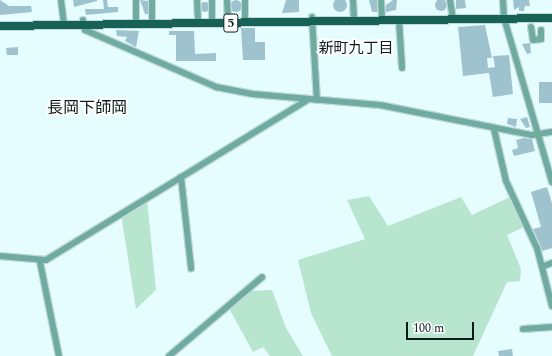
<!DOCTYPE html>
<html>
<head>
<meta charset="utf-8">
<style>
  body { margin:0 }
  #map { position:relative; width:552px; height:356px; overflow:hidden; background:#e5fdff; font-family:Spectral,"Noto Sans JP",serif }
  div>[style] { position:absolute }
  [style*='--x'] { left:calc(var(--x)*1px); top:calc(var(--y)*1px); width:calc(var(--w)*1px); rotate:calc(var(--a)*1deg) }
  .green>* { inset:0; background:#b8e5ce }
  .building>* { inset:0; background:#9ec3cf }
  .round { border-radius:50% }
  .roads { filter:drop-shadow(1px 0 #c2d9db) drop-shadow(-1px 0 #c2d9db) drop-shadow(0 1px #c2d9db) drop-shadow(0 -1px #c2d9db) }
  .minor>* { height:6px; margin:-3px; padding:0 3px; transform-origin:3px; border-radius:3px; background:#70aba0 }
  .major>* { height:8px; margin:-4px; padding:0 4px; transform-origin:4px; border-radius:4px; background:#186157 }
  span { translate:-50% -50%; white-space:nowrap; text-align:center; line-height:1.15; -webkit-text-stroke:4px #fff; paint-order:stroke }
  .shield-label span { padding:1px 3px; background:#fff; border:1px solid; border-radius:3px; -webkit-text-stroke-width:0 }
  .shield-label { font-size:13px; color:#0c1b1c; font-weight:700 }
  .neighbourhood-label { font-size:15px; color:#0c1b1c }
  .quarter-label { font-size:16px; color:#0c1b1c }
  .scale { position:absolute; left:406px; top:322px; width:68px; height:18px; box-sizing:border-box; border:2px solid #0c1b1c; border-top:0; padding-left:5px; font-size:12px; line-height:14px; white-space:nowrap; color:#0c1b1c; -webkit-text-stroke:3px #fff; paint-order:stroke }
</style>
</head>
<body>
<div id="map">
  <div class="green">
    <div style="clip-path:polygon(369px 196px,388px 226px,461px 197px,472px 215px,510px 197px,524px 227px,507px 235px,521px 269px,520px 281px,507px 282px,473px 356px,332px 356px,311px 313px,298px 260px,365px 239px,347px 200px)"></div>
    <div style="clip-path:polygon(147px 199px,156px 290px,136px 309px,121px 214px)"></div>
    <div style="clip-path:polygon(272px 290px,286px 328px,303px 356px,270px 356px,263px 347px,253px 352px,230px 310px,233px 300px,245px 291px)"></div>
  </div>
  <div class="building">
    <div class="round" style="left:333px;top:-2px;width:14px;height:14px"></div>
    <div class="round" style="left:435px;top:-1px;width:12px;height:12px"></div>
    <div style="clip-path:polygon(0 0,9px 6px,31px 6px,32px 12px,0 15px)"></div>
    <div style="clip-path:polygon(73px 0,97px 0,97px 1px,74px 7px)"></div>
    <div style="clip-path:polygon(103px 0,107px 0,108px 7px,118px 7px,118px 12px,86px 15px,85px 9px,104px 9px)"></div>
    <div style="clip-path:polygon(140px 0,148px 1px,148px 14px,145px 14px)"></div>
    <div style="clip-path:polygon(286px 0,299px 0,299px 12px,282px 13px)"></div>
    <div style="clip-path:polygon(369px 0,377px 0,377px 12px,372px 12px)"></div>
    <div style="clip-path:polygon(393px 0,397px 0,396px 10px,386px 12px,386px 5px)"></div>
    <div style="clip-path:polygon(456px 0,465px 0,466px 8px,456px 9px)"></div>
    <div style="clip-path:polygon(513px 0,529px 0,530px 6px,525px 6px,524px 11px,519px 11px,519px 7px,514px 10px)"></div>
    <div class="round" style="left:230px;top:0;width:12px;height:12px"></div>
    <div class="round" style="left:200px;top:2px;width:10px;height:10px"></div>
    <div style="clip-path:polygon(485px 25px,492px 58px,487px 58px,488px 68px,495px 67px,493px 56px,509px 55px,513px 94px,493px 97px,489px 73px,463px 76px,458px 27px)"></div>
    <div style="clip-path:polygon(241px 28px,255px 28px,255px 42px,265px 42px,265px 60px,243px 60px)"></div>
    <div style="clip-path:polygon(116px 30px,139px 31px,136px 47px,125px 41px,127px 37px,117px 36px)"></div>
    <div style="clip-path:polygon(169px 31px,194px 31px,195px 54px,216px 53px,216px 61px,176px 61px,176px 35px,169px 35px)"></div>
    <div style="clip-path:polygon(530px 43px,531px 53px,527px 54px,522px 44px)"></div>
    <div style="clip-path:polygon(18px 47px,18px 55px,7px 55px,6px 48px)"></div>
    <div style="clip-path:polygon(539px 82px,552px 82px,552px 103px,539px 103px)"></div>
    <div style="clip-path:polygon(527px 117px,530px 127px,526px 128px,520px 119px)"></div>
    <div style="clip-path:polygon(508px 118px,517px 119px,516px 127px,507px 124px)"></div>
    <div style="clip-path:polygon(524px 138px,532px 139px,535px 151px,514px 156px,512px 150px,518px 148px,516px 140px)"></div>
    <div style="clip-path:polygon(547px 187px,552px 203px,552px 248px,542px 251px,533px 229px,541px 227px,531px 192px)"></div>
    <div style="clip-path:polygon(512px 349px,513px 356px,499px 356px,498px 351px)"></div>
  </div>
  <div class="roads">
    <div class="minor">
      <div style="--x:61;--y:0;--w:25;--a:83"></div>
      <div style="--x:197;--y:0;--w:19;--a:87"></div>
      <div style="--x:212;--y:0;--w:18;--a:90"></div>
      <div style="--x:227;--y:0;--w:18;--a:87"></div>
      <div style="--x:245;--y:0;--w:18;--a:90"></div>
      <div style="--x:353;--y:0;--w:17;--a:87"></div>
      <div style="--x:381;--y:0;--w:17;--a:87"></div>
      <div style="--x:450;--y:0;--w:19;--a:81"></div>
      <div style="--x:503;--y:0;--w:18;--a:87"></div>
      <div style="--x:504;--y:18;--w:171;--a:73.7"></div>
      <div style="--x:312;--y:17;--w:83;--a:86.6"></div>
      <div style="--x:136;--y:19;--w:19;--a:-90"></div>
      <div style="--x:152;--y:19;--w:19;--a:-90"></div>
      <div style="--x:83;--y:20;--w:10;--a:79"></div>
      <div style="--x:85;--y:30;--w:143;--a:23.5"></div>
      <div style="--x:216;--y:87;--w:37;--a:11"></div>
      <div style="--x:252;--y:94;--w:128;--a:4.9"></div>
      <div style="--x:380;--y:105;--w:155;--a:11.2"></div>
      <div style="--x:532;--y:135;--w:20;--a:-9"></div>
      <div style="--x:399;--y:20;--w:48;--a:86.4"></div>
      <div style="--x:531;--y:27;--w:13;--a:81"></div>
      <div style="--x:533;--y:40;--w:8;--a:-7"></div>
      <div style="--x:541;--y:39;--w:9;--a:-90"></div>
      <div style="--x:494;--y:129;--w:53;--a:77"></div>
      <div style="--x:506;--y:181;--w:74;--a:65.2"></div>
      <div style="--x:537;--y:248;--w:60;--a:75.5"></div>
      <div style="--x:181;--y:177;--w:92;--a:83.7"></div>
      <div style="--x:0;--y:256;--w:46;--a:5"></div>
      <div style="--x:46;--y:260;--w:308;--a:-31.5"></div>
      <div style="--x:40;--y:262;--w:96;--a:78.6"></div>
      <div style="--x:544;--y:266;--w:9;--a:-21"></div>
      <div style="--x:523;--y:329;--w:29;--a:-4"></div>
      <div style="--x:169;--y:356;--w:122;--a:-40.3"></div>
    </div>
    <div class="major">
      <div style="--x:0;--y:26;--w:552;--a:-0.83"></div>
    </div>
  </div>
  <div class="shield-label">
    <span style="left:231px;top:23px">5</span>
  </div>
  <div class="neighbourhood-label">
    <span style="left:356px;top:49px">新町九丁目</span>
  </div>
  <div class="quarter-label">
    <span style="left:87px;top:108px">長岡下師岡</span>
  </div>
  <div class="scale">100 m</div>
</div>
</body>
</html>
